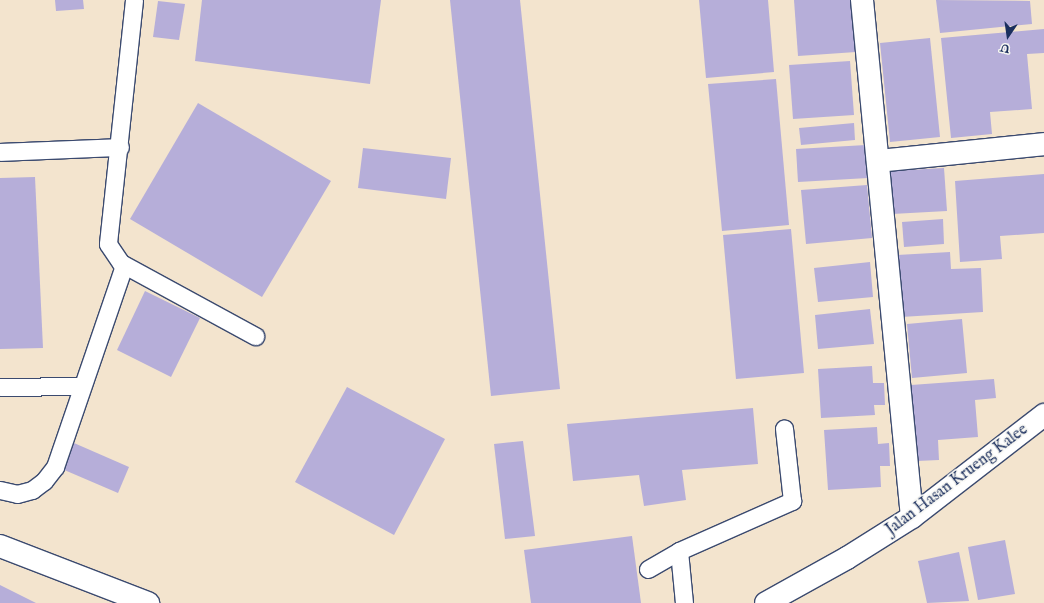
<!DOCTYPE html>
<html>
<head>
<meta charset="utf-8">
<style>
  body { margin:0 }
  #map { position:relative; width:1044px; height:603px; overflow:hidden; background:#f3e4ce; font-family:"IM FELL English",serif }
  div>[style] { position:absolute }
  [style*='--x'] { left:calc(var(--x)*1px); top:calc(var(--y)*1px); width:calc(var(--w)*1px); rotate:calc(var(--a)*1deg) }
  .building>* { inset:0; background:#b6aed9 }
  .roads { filter:drop-shadow(1px 0 #3b4a6f) drop-shadow(-1px 0 #3b4a6f) drop-shadow(0 1px #3b4a6f) drop-shadow(0 -1px #3b4a6f) }
  .service>* { height:17px; margin:-8.5px; padding:0 8.5px; transform-origin:8.5px; border-radius:8.5px; background:#fff }
  .minor>* { height:22px; margin:-11px; padding:0 11px; transform-origin:11px; border-radius:11px; background:#fff }
  .tertiary>* { height:22px; margin:-11px; padding:0 11px; transform-origin:11px; border-radius:11px; background:#fff }
  span { translate:-50% -50%; white-space:nowrap; text-align:center; line-height:1.15; -webkit-text-stroke:3px #f6f6f2; paint-order:stroke }
  .street-label { font-size:16px; color:#1b2f5e }
  .north { position:absolute; left:988px; top:16px; width:40px; height:40px; -webkit-text-stroke:3px #f6f6f2; paint-order:stroke; rotate:193deg; font-size:11px; font-weight:700; line-height:16px; text-align:center; color:#1b2f5e }
  .north::after { content:''; display:block; margin:auto; width:14px; height:18px; background:#1b2f5e; clip-path:polygon(50% 0,100% 100%,50% 72%,0 100%) }
</style>
</head>
<body>
<div id="map">
  <div class="building">
    <div style="clip-path:polygon(55px 0,83px 0,84px 9px,56px 11px)"></div>
    <div style="clip-path:polygon(202px 0,381px 0,370px 84px,195px 61px)"></div>
    <div style="clip-path:polygon(450px 0,520px 0,560px 389px,491px 396px)"></div>
    <div style="clip-path:polygon(699px 0,768px 0,774px 72px,706px 78px)"></div>
    <div style="clip-path:polygon(794px 0,852px 0,856px 52px,798px 56px)"></div>
    <div style="clip-path:polygon(936px 0,1030px 1px,1032px 24px,940px 33px)"></div>
    <div style="clip-path:polygon(158px 1px,185px 4px,179px 40px,153px 37px)"></div>
    <div style="clip-path:polygon(1044px 29px,1044px 53px,1027px 54px,1032px 109px,990px 112px,992px 134px,951px 138px,941px 38px)"></div>
    <div style="clip-path:polygon(930px 38px,940px 137px,890px 142px,880px 43px)"></div>
    <div style="clip-path:polygon(850px 61px,854px 115px,793px 119px,789px 65px)"></div>
    <div style="clip-path:polygon(776px 79px,789px 225px,722px 231px,708px 84px)"></div>
    <div style="clip-path:polygon(198px 103px,331px 181px,262px 297px,130px 219px)"></div>
    <div style="clip-path:polygon(854px 123px,855px 140px,801px 145px,799px 128px)"></div>
    <div style="clip-path:polygon(866px 145px,868px 178px,798px 182px,796px 149px)"></div>
    <div style="clip-path:polygon(363px 148px,451px 158px,446px 199px,358px 188px)"></div>
    <div style="clip-path:polygon(944px 168px,947px 211px,892px 214px,890px 171px)"></div>
    <div style="clip-path:polygon(1044px 174px,1044px 233px,1000px 236px,1002px 259px,960px 262px,955px 181px)"></div>
    <div style="clip-path:polygon(35px 177px,43px 348px,0 349px,0 178px)"></div>
    <div style="clip-path:polygon(867px 185px,872px 238px,806px 244px,801px 190px)"></div>
    <div style="clip-path:polygon(943px 219px,944px 244px,904px 247px,902px 222px)"></div>
    <div style="clip-path:polygon(791px 229px,804px 373px,736px 379px,723px 235px)"></div>
    <div style="clip-path:polygon(950px 252px,951px 269px,981px 268px,983px 312px,901px 317px,897px 255px)"></div>
    <div style="clip-path:polygon(870px 262px,873px 297px,818px 302px,814px 268px)"></div>
    <div style="clip-path:polygon(145px 291px,200px 318px,171px 377px,117px 350px)"></div>
    <div style="clip-path:polygon(870px 309px,874px 344px,818px 349px,815px 315px)"></div>
    <div style="clip-path:polygon(962px 319px,967px 373px,912px 378px,907px 324px)"></div>
    <div style="clip-path:polygon(872px 366px,873px 383px,884px 383px,885px 405px,874px 405px,875px 415px,821px 418px,818px 369px)"></div>
    <div style="clip-path:polygon(994px 379px,996px 398px,975px 400px,978px 437px,938px 440px,939px 460px,917px 461px,911px 385px)"></div>
    <div style="clip-path:polygon(347px 387px,445px 439px,394px 535px,295px 482px)"></div>
    <div style="clip-path:polygon(753px 408px,758px 464px,682px 470px,686px 500px,644px 506px,639px 475px,573px 481px,567px 424px)"></div>
    <div style="clip-path:polygon(877px 427px,878px 444px,889px 443px,890px 466px,880px 466px,881px 487px,828px 490px,824px 430px)"></div>
    <div style="clip-path:polygon(523px 441px,535px 536px,505px 539px,494px 444px)"></div>
    <div style="clip-path:polygon(74px 443px,129px 467px,118px 493px,62px 469px)"></div>
    <div style="clip-path:polygon(632px 536px,641px 603px,531px 603px,524px 550px)"></div>
    <div style="clip-path:polygon(1005px 540px,1015px 594px,978px 600px,968px 547px)"></div>
    <div style="clip-path:polygon(959px 552px,969px 601px,927px 603px,918px 561px)"></div>
    <div style="clip-path:polygon(0 585px,36px 603px,0 603px)"></div>
  </div>
  <div class="roads">
    <div class="service">
      <div style="--x:134;--y:0;--w:245;--a:96.1"></div>
      <div style="--x:108;--y:244;--w:23;--a:56"></div>
      <div style="--x:121;--y:263;--w:153;--a:28.6"></div>
      <div style="--x:0;--y:152;--w:120;--a:-2.4"></div>
      <div style="--x:0;--y:387;--w:82;--a:-0.7"></div>
      <div style="--x:0;--y:490;--w:17;--a:13"></div>
      <div style="--x:17;--y:494;--w:16;--a:-15"></div>
      <div style="--x:32;--y:490;--w:15;--a:-37"></div>
      <div style="--x:44;--y:481;--w:18;--a:-52"></div>
      <div style="--x:55;--y:467;--w:213;--a:-71.1"></div>
      <div style="--x:679;--y:551;--w:52;--a:84.5"></div>
      <div style="--x:648;--y:569;--w:36;--a:-30"></div>
      <div style="--x:679;--y:551;--w:124;--a:-23.9"></div>
      <div style="--x:792;--y:501;--w:73;--a:-96.3"></div>
    </div>
    <div class="minor">
      <div style="--x:862;--y:0;--w:519;--a:84.48"></div>
      <div style="--x:878;--y:161;--w:167;--a:-5.8"></div>
      <div style="--x:0;--y:546;--w:159;--a:21.1"></div>
    </div>
    <div class="tertiary">
      <div style="--x:766;--y:603;--w:93;--a:-29.1"></div>
      <div style="--x:847;--y:558;--w:77;--a:-32.2"></div>
      <div style="--x:912;--y:517;--w:167;--a:-37.7"></div>
    </div>
  </div>
  <div class="street-label">
    <span style="left:957px;top:480px;rotate:-37deg">Jalan Hasan Krueng Kalee</span>
  </div>
  <div class="north">U</div>
</div>
</body>
</html>
